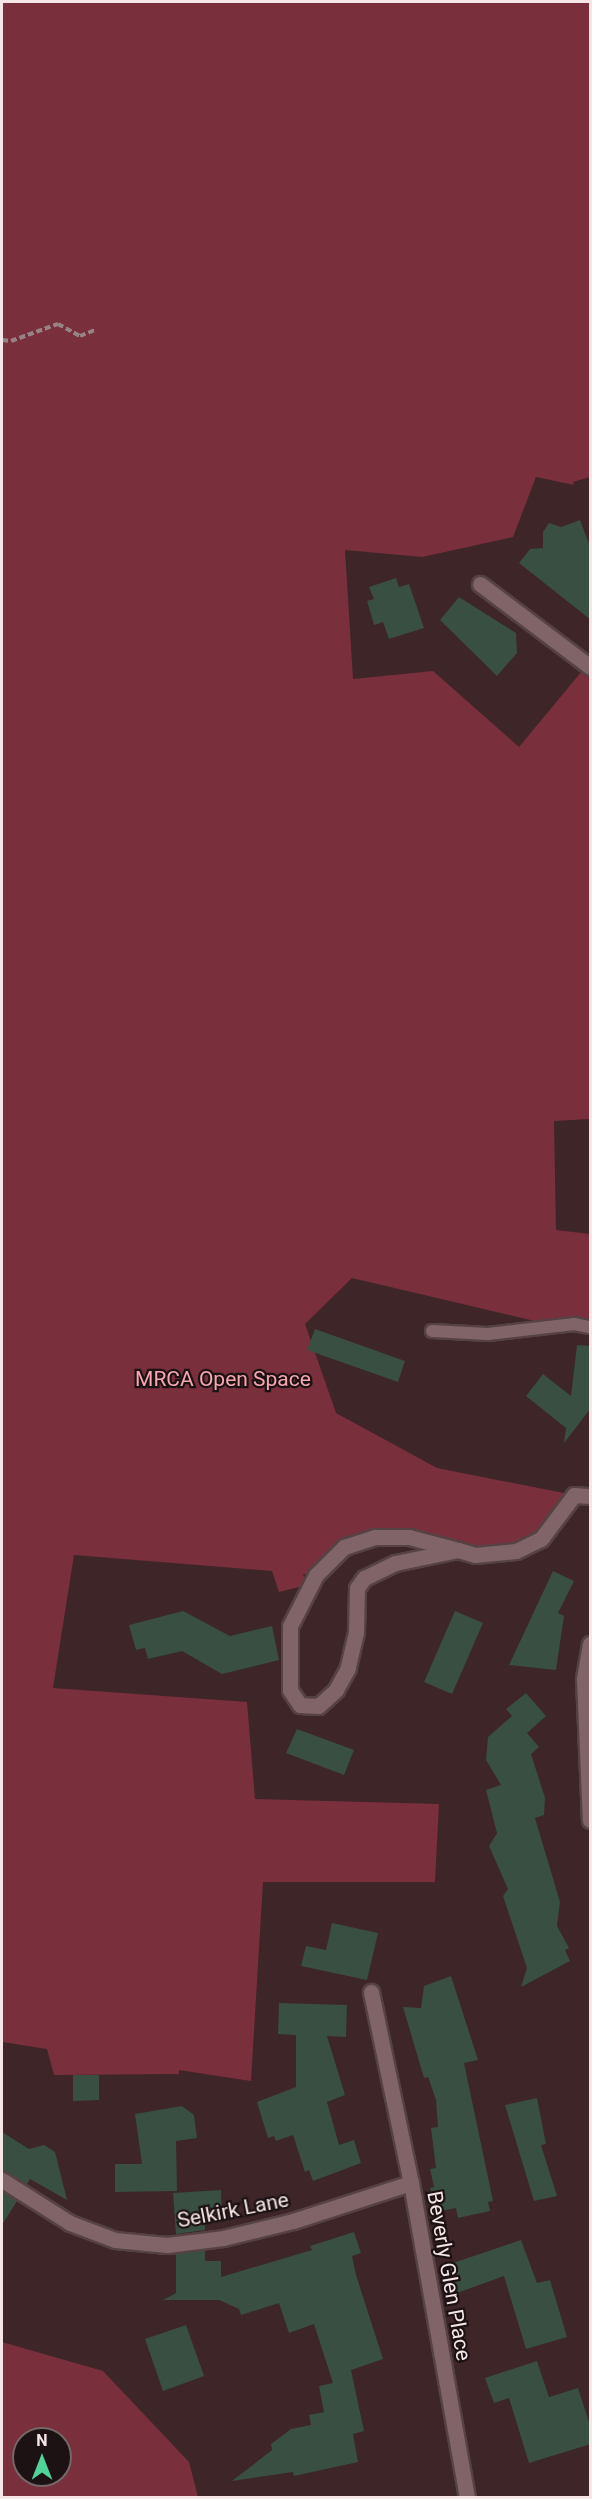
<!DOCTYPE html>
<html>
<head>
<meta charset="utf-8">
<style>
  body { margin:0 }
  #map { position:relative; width:592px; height:2499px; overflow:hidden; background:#3d2528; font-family:Roboto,sans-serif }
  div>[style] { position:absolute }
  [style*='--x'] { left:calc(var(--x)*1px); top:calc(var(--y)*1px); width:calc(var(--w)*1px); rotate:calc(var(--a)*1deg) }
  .green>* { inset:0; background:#7a2f3c }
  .building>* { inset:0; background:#384f42 }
  .path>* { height:4px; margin-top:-2px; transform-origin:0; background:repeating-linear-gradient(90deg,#978385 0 6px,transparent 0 9px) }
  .roads { filter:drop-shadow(2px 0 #564244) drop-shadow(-2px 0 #564244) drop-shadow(0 2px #564244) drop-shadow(0 -2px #564244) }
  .lane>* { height:12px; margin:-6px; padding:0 6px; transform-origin:6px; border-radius:6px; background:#806467 }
  .street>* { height:15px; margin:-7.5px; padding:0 7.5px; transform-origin:7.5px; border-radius:7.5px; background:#806467 }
  .secondary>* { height:15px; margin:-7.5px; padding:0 7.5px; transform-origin:7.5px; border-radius:7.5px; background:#806467 }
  span { translate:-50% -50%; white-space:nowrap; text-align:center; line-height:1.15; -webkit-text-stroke:4.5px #1d1213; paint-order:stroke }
  .park-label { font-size:21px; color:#f6a7af }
  .street-label { font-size:21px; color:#f6e6e7 }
  .frame { position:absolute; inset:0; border:3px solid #f6e6e7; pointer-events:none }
  .north { position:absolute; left:12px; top:2427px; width:60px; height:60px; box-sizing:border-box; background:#1d1213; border:2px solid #746768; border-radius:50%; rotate:0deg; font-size:16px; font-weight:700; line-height:24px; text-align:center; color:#f6e6e7 }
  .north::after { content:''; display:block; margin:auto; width:21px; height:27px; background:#50d398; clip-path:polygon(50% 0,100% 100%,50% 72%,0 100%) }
</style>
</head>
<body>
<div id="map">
  <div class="green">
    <div style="clip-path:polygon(2px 2px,590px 2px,590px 477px,573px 482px,574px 485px,536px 477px,513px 537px,422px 557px,345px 550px,353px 679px,433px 671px,519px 747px,587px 665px,590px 667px,590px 1119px,554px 1121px,556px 1230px,590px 1234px,590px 1334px,352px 1278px,305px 1324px,336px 1413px,437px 1468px,574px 1495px,541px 1539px,475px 1555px,409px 1537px,344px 1547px,316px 1575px,303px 1574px,307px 1585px,279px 1592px,272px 1571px,74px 1555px,53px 1688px,247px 1702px,255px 1799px,439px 1804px,435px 1882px,263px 1882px,251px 2081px,179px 2070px,179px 2074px,54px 2075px,47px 2049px,2px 2042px)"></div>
    <div style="clip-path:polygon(evenodd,2px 2342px,103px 2371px,189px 2462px,198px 2497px,2px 2497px,2px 2342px,24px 2439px,60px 2439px,60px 2475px,24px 2475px,24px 2439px)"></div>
  </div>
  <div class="building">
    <div style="clip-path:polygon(580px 520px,591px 549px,591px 620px,519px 563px,530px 549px,543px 548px,543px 532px,549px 523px,561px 527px)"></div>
    <div style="clip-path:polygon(396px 578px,399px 587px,409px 584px,424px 628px,389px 639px,383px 622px,374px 625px,367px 601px,374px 599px,369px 587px)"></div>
    <div style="clip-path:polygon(459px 597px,516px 633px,517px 653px,497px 676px,440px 620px)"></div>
    <div style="clip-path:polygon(315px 1329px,405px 1361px,398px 1382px,307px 1350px)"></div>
    <div style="clip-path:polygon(577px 1345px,591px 1346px,591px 1408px,564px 1443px,566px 1428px,526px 1396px,543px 1374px,571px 1396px)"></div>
    <div style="clip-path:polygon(553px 1571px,574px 1581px,558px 1613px,564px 1616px,556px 1670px,509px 1665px)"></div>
    <div style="clip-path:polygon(183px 1611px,230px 1636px,272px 1626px,279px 1660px,222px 1674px,182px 1651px,148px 1659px,145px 1648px,136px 1650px,129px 1625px)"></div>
    <div style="clip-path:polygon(455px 1611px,483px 1623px,452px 1694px,424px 1682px)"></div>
    <div style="clip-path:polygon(526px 1693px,546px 1716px,527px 1733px,539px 1747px,531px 1754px,545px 1798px,544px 1815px,535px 1818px,560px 1902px,557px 1926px,569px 1948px,565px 1950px,570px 1961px,521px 1987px,527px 1968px,503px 1896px,508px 1889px,489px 1846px,497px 1833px,486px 1790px,501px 1785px,486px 1760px,488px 1737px,512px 1716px,506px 1709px)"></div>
    <div style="clip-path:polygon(297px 1729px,354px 1750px,344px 1775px,286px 1753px)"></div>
    <div style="clip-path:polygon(332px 1923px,378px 1933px,367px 1980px,301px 1966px,306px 1946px,326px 1950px)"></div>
    <div style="clip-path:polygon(451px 1976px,478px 2060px,464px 2063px,493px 2201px,488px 2202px,490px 2211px,458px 2218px,456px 2208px,436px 2212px,430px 2188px,434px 2187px,430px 2169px,436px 2168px,431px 2128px,438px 2127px,436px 2100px,428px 2077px,424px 2078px,403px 2007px,421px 2008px,424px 1986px)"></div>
    <div style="clip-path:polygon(279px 2003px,347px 2005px,346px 2037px,327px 2036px,345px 2095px,327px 2102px,339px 2145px,354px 2140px,361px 2163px,313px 2181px,309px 2170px,305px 2172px,293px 2135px,276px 2141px,274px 2136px,268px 2138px,257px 2102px,296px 2087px,296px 2035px,278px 2034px)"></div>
    <div style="clip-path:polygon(73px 2075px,99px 2075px,99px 2100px,73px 2101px)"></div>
    <div style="clip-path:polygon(537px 2098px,546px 2144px,541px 2145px,557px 2196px,534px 2201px,505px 2105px)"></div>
    <div style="clip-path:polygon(182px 2106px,194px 2115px,197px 2138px,176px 2141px,177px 2191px,115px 2192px,115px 2164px,142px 2164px,135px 2114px)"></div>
    <div style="clip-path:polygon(2px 2132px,29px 2149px,44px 2145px,55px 2152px,67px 2200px,30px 2179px,27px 2184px,2px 2170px)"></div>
    <div style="clip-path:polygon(221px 2190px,222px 2222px,205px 2223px,205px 2230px,176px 2234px,173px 2193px)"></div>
    <div style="clip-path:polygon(2px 2191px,17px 2201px,2px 2225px)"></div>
    <div style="clip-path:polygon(354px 2232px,361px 2253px,352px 2256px,356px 2275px,383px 2359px,351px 2370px,364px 2431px,353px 2434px,358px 2462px,294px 2476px,293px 2472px,232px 2481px,272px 2450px,271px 2444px,291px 2429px,311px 2425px,309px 2415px,324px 2412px,319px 2386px,333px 2383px,314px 2324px,289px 2333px,279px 2303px,241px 2315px,239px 2309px,219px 2300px,163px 2300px,176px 2293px,176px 2254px,205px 2250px,205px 2261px,221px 2261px,221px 2277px,312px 2250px,310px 2246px)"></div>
    <div style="clip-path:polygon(521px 2240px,537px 2283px,550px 2280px,567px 2337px,526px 2349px,504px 2276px,457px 2293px,447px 2265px)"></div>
    <div style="clip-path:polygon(186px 2325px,204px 2376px,163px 2391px,145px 2339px)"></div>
    <div style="clip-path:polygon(537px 2361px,549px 2397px,578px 2388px,591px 2428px,591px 2444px,529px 2463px,509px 2398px,494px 2403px,485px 2378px)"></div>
  </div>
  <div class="path">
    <div style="--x:2;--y:340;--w:9;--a:6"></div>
    <div style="--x:11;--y:341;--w:50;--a:-19.9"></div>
    <div style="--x:58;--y:324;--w:25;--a:29"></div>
    <div style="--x:80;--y:336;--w:16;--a:-22"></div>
  </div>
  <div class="roads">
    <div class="lane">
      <div style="--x:432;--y:1331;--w:56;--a:3.1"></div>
      <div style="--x:488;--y:1334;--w:87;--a:-6.6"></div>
      <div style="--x:574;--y:1324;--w:16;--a:11"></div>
    </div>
    <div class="street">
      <div style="--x:480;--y:584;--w:138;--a:37"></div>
      <div style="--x:458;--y:1550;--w:64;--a:168.3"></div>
      <div style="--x:395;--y:1563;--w:34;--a:154"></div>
      <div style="--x:364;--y:1578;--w:12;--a:125"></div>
      <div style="--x:357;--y:1588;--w:44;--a:91.3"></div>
      <div style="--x:356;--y:1632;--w:37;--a:103"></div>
      <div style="--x:348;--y:1668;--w:25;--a:119"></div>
      <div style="--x:336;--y:1690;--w:24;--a:138"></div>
      <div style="--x:318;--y:1706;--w:18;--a:-177"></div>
      <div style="--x:300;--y:1705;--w:18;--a:-124"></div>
      <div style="--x:290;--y:1690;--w:64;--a:-90"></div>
      <div style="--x:290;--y:1626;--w:57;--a:-63"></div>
      <div style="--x:316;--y:1575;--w:40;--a:-45"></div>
      <div style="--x:344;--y:1547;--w:33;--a:-18"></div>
      <div style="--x:375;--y:1537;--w:34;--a:0"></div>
      <div style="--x:409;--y:1537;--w:51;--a:14.9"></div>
      <div style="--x:458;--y:1550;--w:18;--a:16"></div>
      <div style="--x:475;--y:1555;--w:41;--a:-5.6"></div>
      <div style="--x:516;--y:1551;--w:28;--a:-26"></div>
      <div style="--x:541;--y:1539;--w:55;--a:-53.1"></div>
      <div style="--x:574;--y:1495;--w:16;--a:4"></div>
      <div style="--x:371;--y:1992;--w:195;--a:78.2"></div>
      <div style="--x:411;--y:2183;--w:320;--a:79.9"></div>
      <div style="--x:2;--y:2180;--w:80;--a:32.3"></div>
      <div style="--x:70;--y:2223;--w:48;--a:20.7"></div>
      <div style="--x:115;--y:2240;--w:52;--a:5.5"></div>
      <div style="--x:167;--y:2245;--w:56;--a:-7.1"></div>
      <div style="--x:223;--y:2238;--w:72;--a:-13.7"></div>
      <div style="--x:293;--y:2221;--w:124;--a:-17.9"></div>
    </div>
    <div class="secondary">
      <div style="--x:590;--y:1644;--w:36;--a:100"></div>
      <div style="--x:584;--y:1679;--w:141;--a:87.6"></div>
    </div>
  </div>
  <div class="park-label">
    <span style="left:223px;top:1379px">MRCA Open Space</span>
  </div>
  <div class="street-label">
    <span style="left:233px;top:2210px;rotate:-11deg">Selkirk Lane</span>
    <span style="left:449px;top:2276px;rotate:80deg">Beverly Glen Place</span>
  </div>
  <div class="frame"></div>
  <div class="north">N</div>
</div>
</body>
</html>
